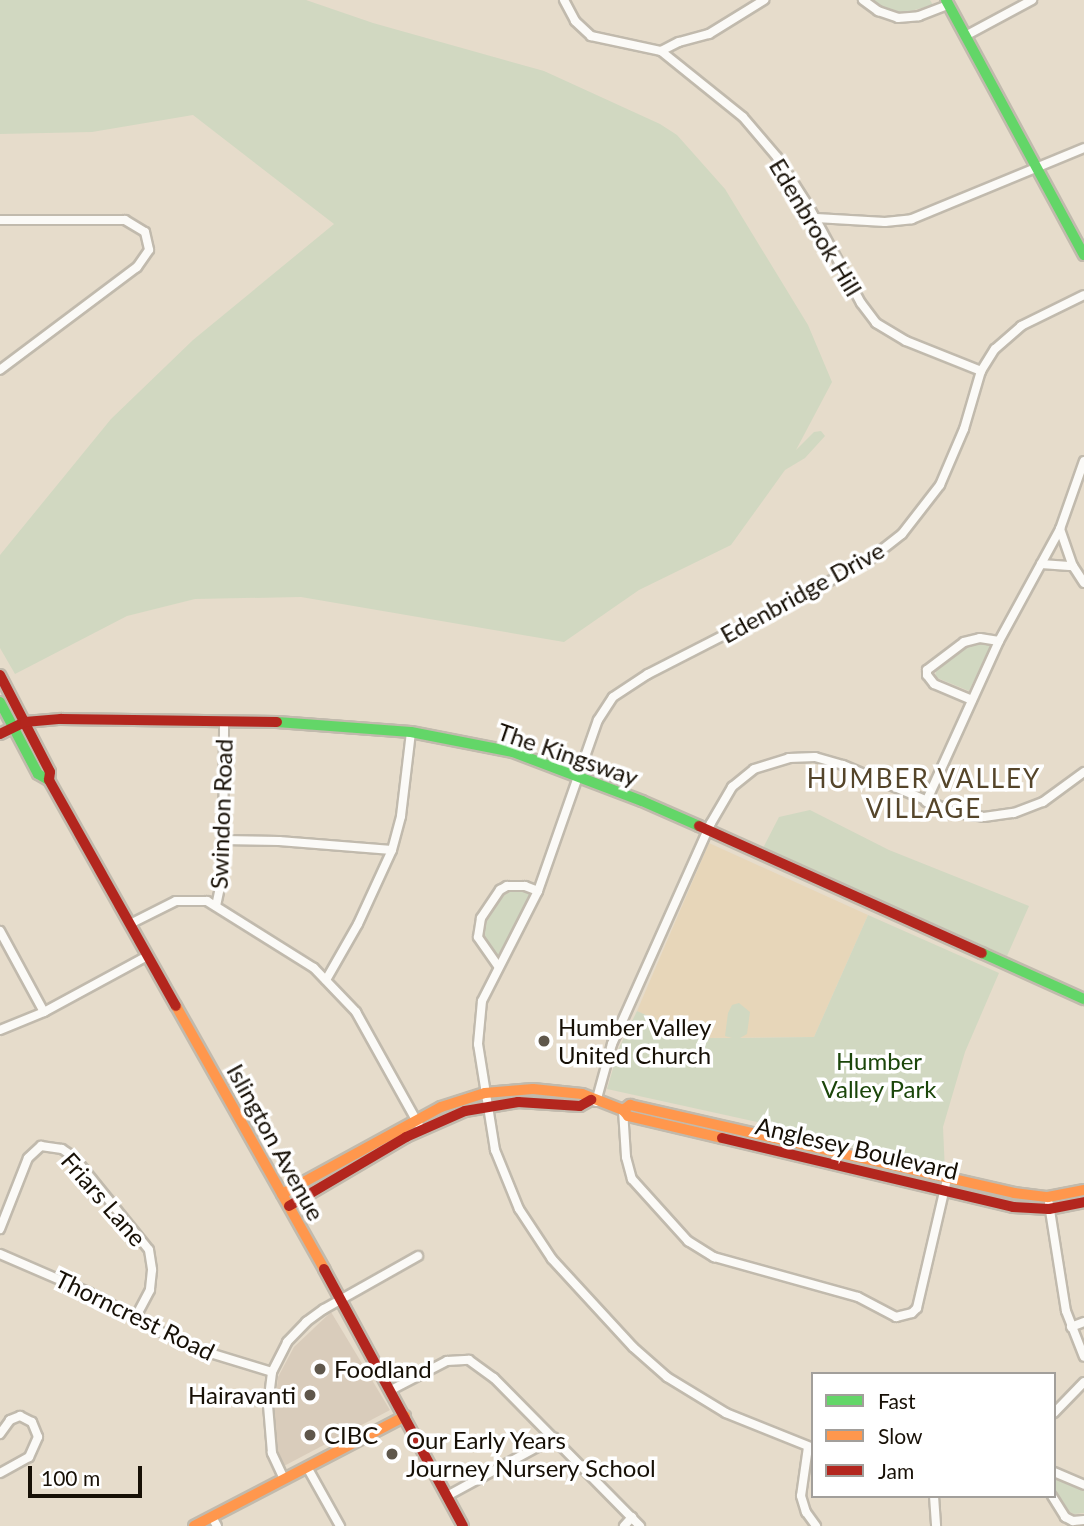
<!DOCTYPE html>
<html>
<head>
<meta charset="utf-8">
<style>
  body { margin:0 }
  #map { position:relative; width:1084px; height:1526px; overflow:hidden; background:#e6dccb; font-family:Lato,sans-serif }
  div>[style] { position:absolute }
  [style*='--x'] { left:calc(var(--x)*1px); top:calc(var(--y)*1px); width:calc(var(--w)*1px); rotate:calc(var(--a)*1deg) }
  .commercial>* { inset:0; background:#d9ccbb }
  .built>* { inset:0; background:#e7d6b9 }
  .green>* { inset:0; background:#d1d8c1 }
  .roads { filter:drop-shadow(2px 0 #c1baad) drop-shadow(-2px 0 #c1baad) drop-shadow(0 2px #c1baad) drop-shadow(0 -2px #c1baad) }
  .street>* { height:8px; margin:-4px; padding:0 4px; transform-origin:4px; border-radius:4px; background:#fbfaf7 }
  .fast>* { height:10px; margin:-5px; padding:0 5px; transform-origin:5px; border-radius:5px; background:#63d668 }
  .slow>* { height:10px; margin:-5px; padding:0 5px; transform-origin:5px; border-radius:5px; background:#ff974d }
  .jam>* { height:10px; margin:-5px; padding:0 5px; transform-origin:5px; border-radius:5px; background:#b3261e }
  .dots>* { width:19px; height:19px; translate:-50% -50%; box-sizing:border-box; border:4px solid #fff; border-radius:50% }
  span { translate:-50% -50%; white-space:nowrap; text-align:center; line-height:1.15; -webkit-text-stroke:7px #fff; paint-order:stroke }
  .street-label { font-size:24px; color:#171006 }
  .poi-label { font-size:24px; color:#171006 }
  .left { translate:0 -50%; text-align:left }
  .right { translate:-100% -50%; text-align:right }
  .park-label { font-size:24px; color:#1b460a }
  .neighbourhood-label { font-size:26px; color:#55452a; letter-spacing:2px }
  .legend { position:absolute; left:811px; top:1372px; width:245px; height:126px; box-sizing:border-box; background:#fff; border:2px solid #a29f9b; margin:0; padding:9px 12px; list-style:none; font-size:21px; color:#171006 }
  .legend li { display:flex; align-items:center; gap:14px; height:35px }
  .legend b { width:35px; border:2px solid #a29f9b }
  .scale { position:absolute; left:28px; top:1466px; width:114px; height:32px; box-sizing:border-box; border:4px solid #171006; border-top:0; padding-left:9px; font-size:21px; line-height:24px; white-space:nowrap; color:#171006; -webkit-text-stroke:5px #fff; paint-order:stroke }
</style>
</head>
<body>
<div id="map">
  <div class="commercial">
    <div style="clip-path:polygon(331px 1312px,390px 1410px,284px 1466px,277px 1448px,274px 1416px,278px 1377px,294px 1347px)"></div>
  </div>
  <div class="built">
    <div style="clip-path:polygon(709px 843px,868px 915px,814px 1037px,697px 1038px,637px 1011px)"></div>
  </div>
  <div class="green">
    <div style="clip-path:polygon(0 0,306px 0,373px 23px,544px 71px,660px 124px,677px 135px,725px 189px,808px 325px,832px 382px,796px 450px,814px 432px,821px 431px,825px 436px,805px 458px,785px 470px,731px 545px,639px 590px,564px 642px,301px 597px,195px 599px,127px 616px,15px 674px,0 648px,0 555px,111px 419px,193px 340px,334px 224px,193px 115px,92px 132px,0 134px)"></div>
    <div style="clip-path:polygon(871px 0,930px 0,933px 5px,903px 13px,888px 10px)"></div>
    <div style="clip-path:polygon(986px 641px,990px 647px,969px 691px,935px 677px,937px 665px,966px 645px)"></div>
    <div style="clip-path:polygon(810px 810px,889px 850px,1029px 906px,1007px 956px,763px 848px,779px 817px)"></div>
    <div style="clip-path:polygon(518px 889px,528px 890px,532px 895px,531px 899px,497px 957px,492px 952px,483px 933px,492px 907px,507px 893px)"></div>
    <div style="clip-path:polygon(868px 915px,999px 973px,965px 1052px,943px 1127px,945px 1172px,766px 1124px,607px 1089px,619px 1048px,637px 1011px,697px 1038px,732px 1038px,725px 1036px,728px 1013px,732px 1005px,739px 1003px,750px 1012px,747px 1034px,740px 1038px,814px 1037px)"></div>
    <div style="clip-path:polygon(629px 1109px,939px 1181px,940px 1184px,633px 1114px)"></div>
    <div style="clip-path:polygon(1054px 1476px,1084px 1488px,1084px 1513px,1074px 1514px,1064px 1509px,1054px 1493px)"></div>
  </div>
  <div class="roads">
    <div class="street">
      <div style="--x:564;--y:0;--w:24;--a:62"></div>
      <div style="--x:575;--y:21;--w:22;--a:43"></div>
      <div style="--x:591;--y:36;--w:72;--a:12.1"></div>
      <div style="--x:661;--y:51;--w:105;--a:38.8"></div>
      <div style="--x:743;--y:117;--w:52;--a:49.6"></div>
      <div style="--x:777;--y:157;--w:59;--a:57.4"></div>
      <div style="--x:809;--y:207;--w:109;--a:61.6"></div>
      <div style="--x:861;--y:303;--w:25;--a:53"></div>
      <div style="--x:876;--y:323;--w:35;--a:31"></div>
      <div style="--x:906;--y:341;--w:81;--a:21.8"></div>
      <div style="--x:863;--y:0;--w:19;--a:36"></div>
      <div style="--x:878;--y:11;--w:21;--a:19"></div>
      <div style="--x:898;--y:18;--w:21;--a:-5"></div>
      <div style="--x:919;--y:16;--w:31;--a:-21"></div>
      <div style="--x:967;--y:35;--w:74;--a:-28.3"></div>
      <div style="--x:661;--y:51;--w:20;--a:-27"></div>
      <div style="--x:679;--y:42;--w:31;--a:-15"></div>
      <div style="--x:709;--y:34;--w:65;--a:-31.7"></div>
      <div style="--x:816;--y:218;--w:69;--a:3.3"></div>
      <div style="--x:885;--y:222;--w:27;--a:-6"></div>
      <div style="--x:912;--y:219;--w:186;--a:-22.4"></div>
      <div style="--x:0;--y:220;--w:125;--a:0"></div>
      <div style="--x:125;--y:220;--w:23;--a:31"></div>
      <div style="--x:145;--y:232;--w:18;--a:77"></div>
      <div style="--x:149;--y:250;--w:21;--a:125"></div>
      <div style="--x:137;--y:267;--w:171;--a:143.1"></div>
      <div style="--x:1060;--y:529;--w:39;--a:71"></div>
      <div style="--x:1041;--y:564;--w:32;--a:4"></div>
      <div style="--x:1073;--y:566;--w:20;--a:57"></div>
      <div style="--x:972;--y:700;--w:41;--a:-157.2"></div>
      <div style="--x:934;--y:684;--w:11;--a:-128"></div>
      <div style="--x:927;--y:675;--w:5;--a:-90"></div>
      <div style="--x:927;--y:670;--w:46;--a:-37.1"></div>
      <div style="--x:964;--y:642;--w:16;--a:-14"></div>
      <div style="--x:980;--y:638;--w:19;--a:9"></div>
      <div style="--x:926;--y:802;--w:177;--a:-65.6"></div>
      <div style="--x:999;--y:641;--w:128;--a:-61.4"></div>
      <div style="--x:1060;--y:529;--w:72;--a:-70.6"></div>
      <div style="--x:223;--y:840;--w:56;--a:1"></div>
      <div style="--x:279;--y:841;--w:113;--a:4.6"></div>
      <div style="--x:216;--y:906;--w:33;--a:-78"></div>
      <div style="--x:223;--y:874;--w:153;--a:-89.6"></div>
      <div style="--x:130;--y:924;--w:51;--a:-26.6"></div>
      <div style="--x:176;--y:901;--w:31;--a:0"></div>
      <div style="--x:207;--y:901;--w:126;--a:32.1"></div>
      <div style="--x:314;--y:968;--w:61;--a:46.3"></div>
      <div style="--x:356;--y:1012;--w:129;--a:60.9"></div>
      <div style="--x:0;--y:931;--w:92;--a:61.5"></div>
      <div style="--x:498;--y:966;--w:35;--a:-125"></div>
      <div style="--x:478;--y:937;--w:19;--a:-81"></div>
      <div style="--x:481;--y:918;--w:34;--a:-56"></div>
      <div style="--x:500;--y:890;--w:8;--a:-30"></div>
      <div style="--x:507;--y:886;--w:18;--a:0"></div>
      <div style="--x:525;--y:886;--w:14;--a:21"></div>
      <div style="--x:326;--y:980;--w:64;--a:-60.3"></div>
      <div style="--x:358;--y:924;--w:81;--a:-65.3"></div>
      <div style="--x:392;--y:850;--w:35;--a:-75"></div>
      <div style="--x:401;--y:816;--w:85;--a:-83.2"></div>
      <div style="--x:0;--y:1030;--w:48;--a:-22.2"></div>
      <div style="--x:44;--y:1012;--w:117;--a:-28.5"></div>
      <div style="--x:596;--y:1102;--w:60;--a:-74.6"></div>
      <div style="--x:612;--y:1044;--w:242;--a:-65.9"></div>
      <div style="--x:711;--y:823;--w:42;--a:-59.7"></div>
      <div style="--x:732;--y:787;--w:28;--a:-39"></div>
      <div style="--x:754;--y:769;--w:37;--a:-17"></div>
      <div style="--x:789;--y:758;--w:26;--a:-2"></div>
      <div style="--x:815;--y:757;--w:29;--a:16"></div>
      <div style="--x:843;--y:765;--w:123;--a:23"></div>
      <div style="--x:956;--y:813;--w:28;--a:8"></div>
      <div style="--x:984;--y:817;--w:30;--a:-8"></div>
      <div style="--x:1014;--y:813;--w:31;--a:-21"></div>
      <div style="--x:1043;--y:802;--w:51;--a:-36.2"></div>
      <div style="--x:623;--y:1110;--w:47;--a:86.3"></div>
      <div style="--x:626;--y:1157;--w:23;--a:75"></div>
      <div style="--x:632;--y:1179;--w:84;--a:47.9"></div>
      <div style="--x:688;--y:1241;--w:31;--a:32"></div>
      <div style="--x:714;--y:1257;--w:149;--a:15.5"></div>
      <div style="--x:858;--y:1297;--w:43;--a:27.8"></div>
      <div style="--x:896;--y:1317;--w:16;--a:-14"></div>
      <div style="--x:912;--y:1313;--w:7;--a:-45"></div>
      <div style="--x:917;--y:1308;--w:132;--a:-76.9"></div>
      <div style="--x:1049;--y:1204;--w:108;--a:81"></div>
      <div style="--x:1066;--y:1311;--w:49;--a:68.6"></div>
      <div style="--x:0;--y:1229;--w:76;--a:-68.5"></div>
      <div style="--x:28;--y:1158;--w:18;--a:-43"></div>
      <div style="--x:41;--y:1146;--w:21;--a:8"></div>
      <div style="--x:62;--y:1149;--w:14;--a:34"></div>
      <div style="--x:74;--y:1157;--w:119;--a:51.1"></div>
      <div style="--x:149;--y:1250;--w:20;--a:81"></div>
      <div style="--x:152;--y:1270;--w:20;--a:96"></div>
      <div style="--x:150;--y:1290;--w:32;--a:118"></div>
      <div style="--x:0;--y:1254;--w:96;--a:23.4"></div>
      <div style="--x:88;--y:1292;--w:113;--a:28.6"></div>
      <div style="--x:187;--y:1346;--w:89;--a:17"></div>
      <div style="--x:1071;--y:1327;--w:14;--a:-21"></div>
      <div style="--x:391;--y:1390;--w:63;--a:-27.4"></div>
      <div style="--x:447;--y:1361;--w:22;--a:-3"></div>
      <div style="--x:469;--y:1360;--w:31;--a:36"></div>
      <div style="--x:494;--y:1378;--w:208;--a:45.4"></div>
      <div style="--x:1054;--y:1413;--w:43;--a:-45.9"></div>
      <div style="--x:0;--y:1434;--w:17;--a:-54"></div>
      <div style="--x:10;--y:1420;--w:11;--a:-22"></div>
      <div style="--x:20;--y:1416;--w:13;--a:27"></div>
      <div style="--x:32;--y:1422;--w:16;--a:68"></div>
      <div style="--x:38;--y:1437;--w:22;--a:114"></div>
      <div style="--x:29;--y:1457;--w:33;--a:151"></div>
      <div style="--x:808;--y:1447;--w:49;--a:98.1"></div>
      <div style="--x:801;--y:1496;--w:17;--a:73"></div>
      <div style="--x:806;--y:1512;--w:17;--a:54"></div>
      <div style="--x:813;--y:1448;--w:94;--a:-158.1"></div>
      <div style="--x:726;--y:1413;--w:69;--a:-148.6"></div>
      <div style="--x:667;--y:1377;--w:45;--a:-138.6"></div>
      <div style="--x:633;--y:1347;--w:120;--a:-132.6"></div>
      <div style="--x:552;--y:1259;--w:60;--a:-123.4"></div>
      <div style="--x:519;--y:1209;--w:64;--a:-112.1"></div>
      <div style="--x:495;--y:1150;--w:107;--a:-99.1"></div>
      <div style="--x:478;--y:1044;--w:43;--a:-84.7"></div>
      <div style="--x:482;--y:1001;--w:123;--a:-63"></div>
      <div style="--x:538;--y:891;--w:181;--a:-70.7"></div>
      <div style="--x:598;--y:720;--w:27;--a:-57"></div>
      <div style="--x:613;--y:697;--w:42;--a:-33.3"></div>
      <div style="--x:648;--y:674;--w:244;--a:-27.1"></div>
      <div style="--x:865;--y:563;--w:47;--a:-38.1"></div>
      <div style="--x:902;--y:534;--w:62;--a:-52.2"></div>
      <div style="--x:940;--y:485;--w:61;--a:-66.8"></div>
      <div style="--x:964;--y:429;--w:60;--a:-73.7"></div>
      <div style="--x:981;--y:371;--w:26;--a:-58"></div>
      <div style="--x:995;--y:349;--w:35;--a:-41"></div>
      <div style="--x:1021;--y:326;--w:70;--a:-26.2"></div>
      <div style="--x:307;--y:1467;--w:68;--a:60.8"></div>
      <div style="--x:1054;--y:1472;--w:33;--a:23"></div>
      <div style="--x:284;--y:1479;--w:29;--a:-115"></div>
      <div style="--x:272;--y:1453;--w:48;--a:-94.8"></div>
      <div style="--x:268;--y:1405;--w:33;--a:-83"></div>
      <div style="--x:272;--y:1372;--w:34;--a:-63"></div>
      <div style="--x:287;--y:1342;--w:28;--a:-46"></div>
      <div style="--x:306;--y:1322;--w:22;--a:-36"></div>
      <div style="--x:324;--y:1309;--w:108;--a:-29.4"></div>
      <div style="--x:447;--y:1496;--w:122;--a:-28.5"></div>
      <div style="--x:934;--y:1496;--w:30;--a:86"></div>
      <div style="--x:1052;--y:1496;--w:25;--a:58"></div>
      <div style="--x:1065;--y:1517;--w:9;--a:27"></div>
      <div style="--x:1073;--y:1521;--w:11;--a:-5"></div>
      <div style="--x:212;--y:1517;--w:10;--a:61"></div>
      <div style="--x:624;--y:1526;--w:12;--a:-48"></div>
    </div>
    <div class="fast">
      <div style="--x:946;--y:0;--w:290;--a:61.6"></div>
      <div style="--x:0;--y:702;--w:81;--a:62.2"></div>
      <div style="--x:38;--y:774;--w:13;--a:29"></div>
      <div style="--x:277;--y:722;--w:134;--a:4.3"></div>
      <div style="--x:411;--y:732;--w:104;--a:11.1"></div>
      <div style="--x:513;--y:752;--w:138;--a:20.8"></div>
      <div style="--x:642;--y:801;--w:62;--a:23.7"></div>
      <div style="--x:982;--y:953;--w:112;--a:24.3"></div>
    </div>
    <div class="slow">
      <div style="--x:176;--y:1006;--w:302;--a:60.6"></div>
      <div style="--x:623;--y:1110;--w:9;--a:-36"></div>
      <div style="--x:630;--y:1105;--w:394;--a:12.9"></div>
      <div style="--x:1014;--y:1193;--w:34;--a:7"></div>
      <div style="--x:1048;--y:1197;--w:37;--a:-11"></div>
      <div style="--x:282;--y:1194;--w:181;--a:-28.7"></div>
      <div style="--x:441;--y:1107;--w:46;--a:-17.7"></div>
      <div style="--x:485;--y:1093;--w:48;--a:-4.8"></div>
      <div style="--x:533;--y:1089;--w:49;--a:5.8"></div>
      <div style="--x:582;--y:1094;--w:44;--a:21.3"></div>
      <div style="--x:623;--y:1110;--w:8;--a:50"></div>
      <div style="--x:628;--y:1116;--w:97;--a:13.2"></div>
      <div style="--x:194;--y:1526;--w:238;--a:-27.5"></div>
    </div>
    <div class="jam">
      <div style="--x:0;--y:675;--w:109;--a:62.7"></div>
      <div style="--x:50;--y:772;--w:8;--a:97"></div>
      <div style="--x:49;--y:780;--w:259;--a:60.7"></div>
      <div style="--x:0;--y:734;--w:28;--a:-26"></div>
      <div style="--x:25;--y:722;--w:36;--a:-5"></div>
      <div style="--x:61;--y:719;--w:216;--a:0.8"></div>
      <div style="--x:699;--y:826;--w:310;--a:24.2"></div>
      <div style="--x:722;--y:1138;--w:299;--a:13.3"></div>
      <div style="--x:1013;--y:1207;--w:36;--a:3"></div>
      <div style="--x:1049;--y:1209;--w:36;--a:-11"></div>
      <div style="--x:289;--y:1206;--w:136;--a:-30.5"></div>
      <div style="--x:406;--y:1137;--w:64;--a:-23.8"></div>
      <div style="--x:465;--y:1111;--w:54;--a:-9.6"></div>
      <div style="--x:518;--y:1102;--w:62;--a:3.7"></div>
      <div style="--x:580;--y:1106;--w:13;--a:-29"></div>
      <div style="--x:324;--y:1269;--w:292;--a:61.6"></div>
    </div>
  </div>
  <div class="dots">
    <div style="left:544px;top:1041px;background:#5f574b"></div>
    <div style="left:320px;top:1369px;background:#5f574b"></div>
    <div style="left:310px;top:1395px;background:#5f574b"></div>
    <div style="left:310px;top:1435px;background:#5f574b"></div>
    <div style="left:392px;top:1454px;background:#5f574b"></div>
  </div>
  <div class="street-label">
    <span style="left:816px;top:227px;rotate:59deg">Edenbrook Hill</span>
    <span style="left:802px;top:592px;rotate:-29deg">Edenbridge Drive</span>
    <span style="left:568px;top:754px;rotate:19deg">The Kingsway</span>
    <span style="left:221px;top:814px;rotate:-88deg">Swindon Road</span>
    <span style="left:276px;top:1142px;rotate:61deg">Islington Avenue</span>
    <span style="left:857px;top:1148px;rotate:13deg">Anglesey Boulevard</span>
    <span style="left:104px;top:1199px;rotate:49deg">Friars Lane</span>
    <span style="left:135px;top:1315px;rotate:26deg">Thorncrest Road</span>
  </div>
  <div class="poi-label">
    <span class="left" style="left:558px;top:1041px">Humber Valley<br>United Church</span>
    <span class="left" style="left:334px;top:1369px">Foodland</span>
    <span class="right" style="left:296px;top:1395px">Hairavanti</span>
    <span class="left" style="left:324px;top:1435px">CIBC</span>
    <span class="left" style="left:406px;top:1454px">Our Early Years<br>Journey Nursery School</span>
  </div>
  <div class="park-label">
    <span style="left:879px;top:1075px">Humber<br>Valley Park</span>
  </div>
  <div class="neighbourhood-label">
    <span style="left:924px;top:794px">HUMBER VALLEY<br>VILLAGE</span>
  </div>
  <ul class="legend">
  <li><b style="height:9px;background:#63d668"></b>Fast</li>
  <li><b style="height:9px;background:#ff974d"></b>Slow</li>
  <li><b style="height:9px;background:#b3261e"></b>Jam</li>
  </ul>
  <div class="scale">100 m</div>
</div>
</body>
</html>
